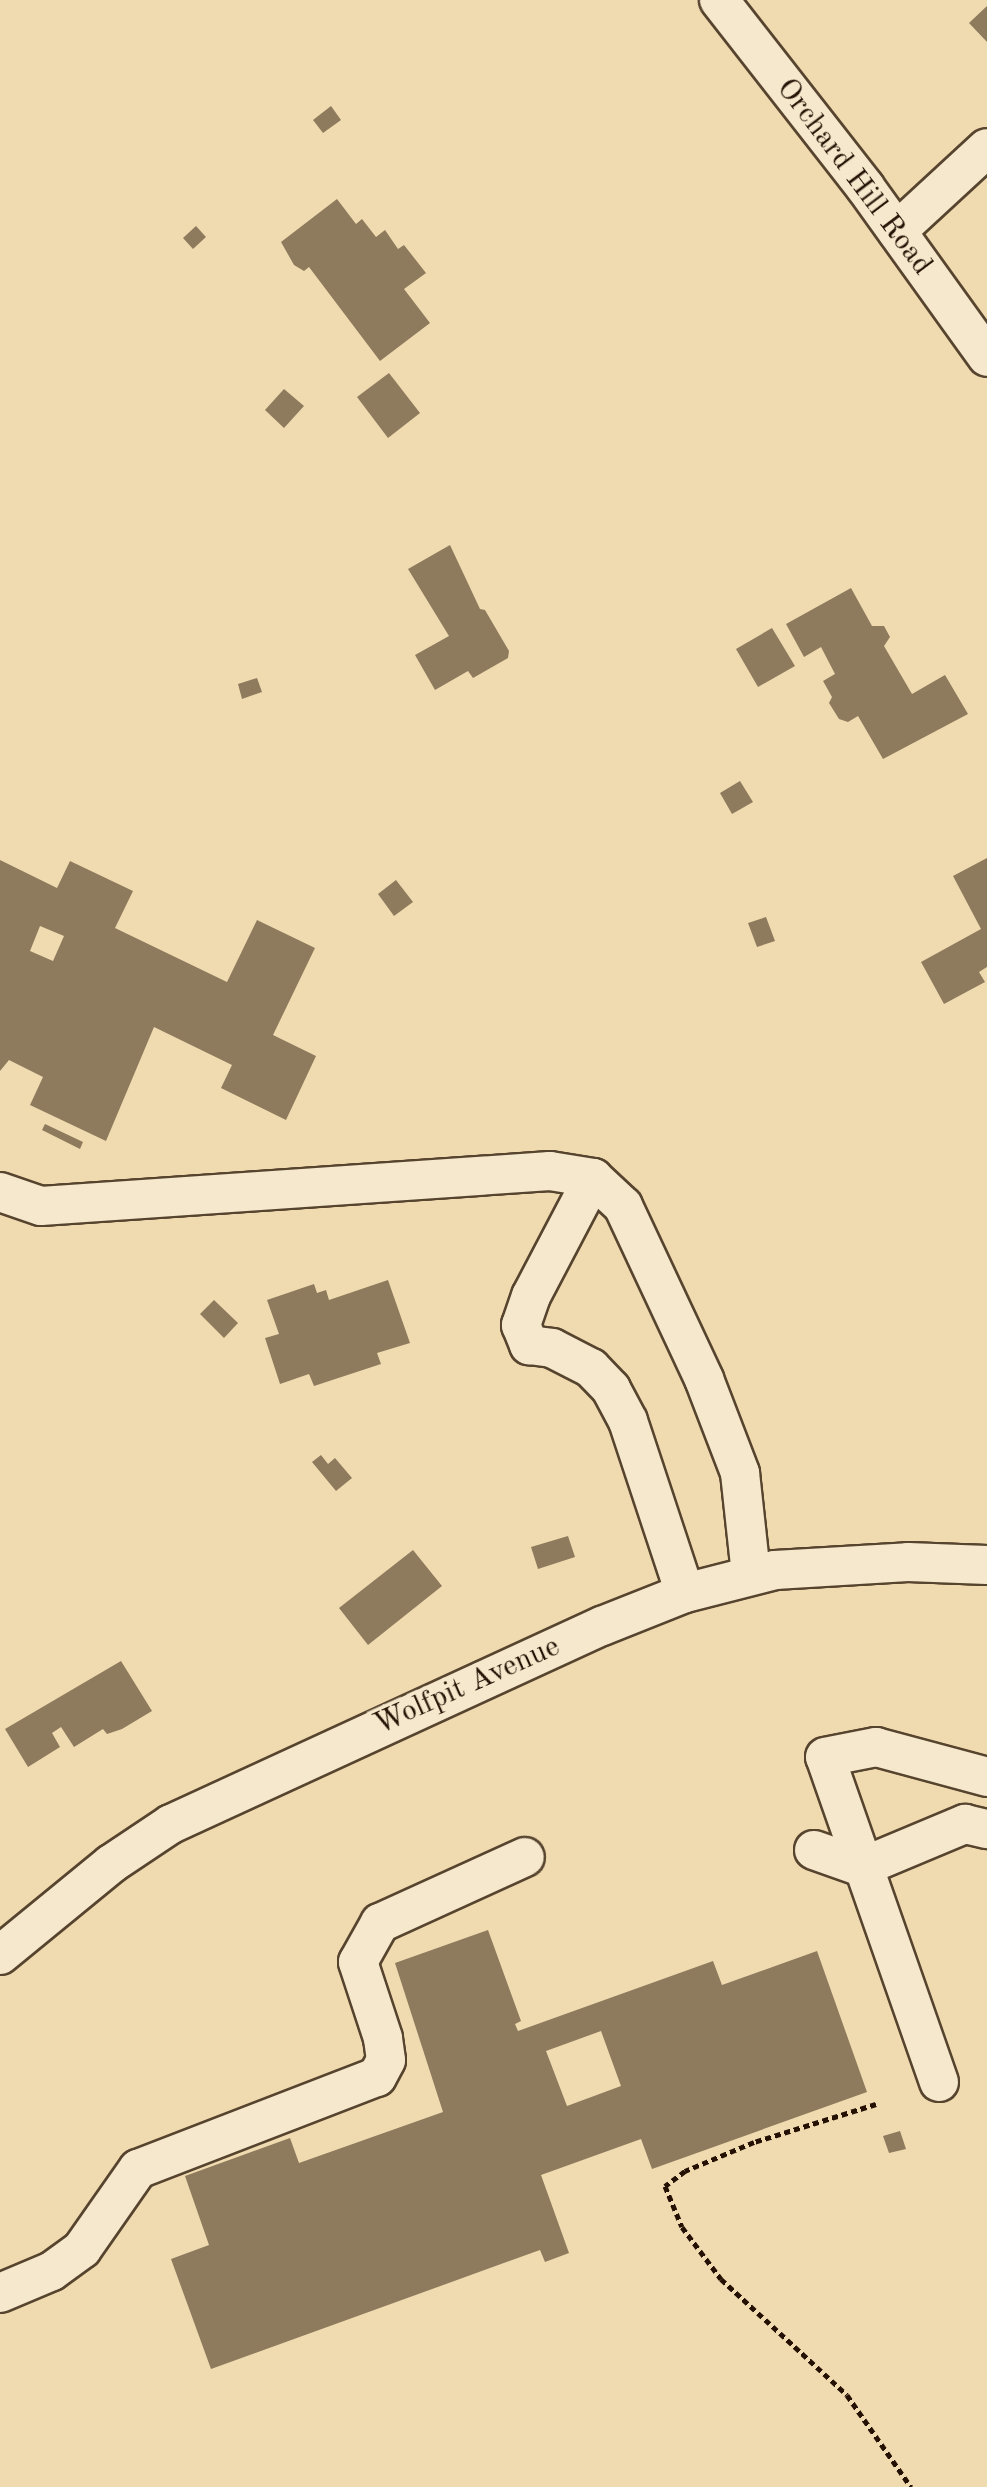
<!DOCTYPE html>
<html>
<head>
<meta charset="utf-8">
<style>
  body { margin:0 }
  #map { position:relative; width:987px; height:2487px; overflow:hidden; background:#f0dbb0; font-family:"Old Standard TT",serif }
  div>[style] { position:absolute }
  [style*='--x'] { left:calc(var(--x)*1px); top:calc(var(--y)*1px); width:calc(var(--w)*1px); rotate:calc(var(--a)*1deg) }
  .building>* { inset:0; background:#8e7a5d }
  .path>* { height:5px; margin-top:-2.5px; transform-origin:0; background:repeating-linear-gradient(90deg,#241104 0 6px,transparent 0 10px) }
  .roads { filter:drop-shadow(2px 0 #57442f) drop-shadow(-2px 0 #57442f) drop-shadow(0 2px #57442f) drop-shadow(0 -2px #57442f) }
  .minor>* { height:38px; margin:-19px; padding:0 19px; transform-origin:19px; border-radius:19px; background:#f5e8cc }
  span { translate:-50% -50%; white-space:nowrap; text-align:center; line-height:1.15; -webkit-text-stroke:7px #f5e8cc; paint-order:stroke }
  .street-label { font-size:30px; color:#241104 }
</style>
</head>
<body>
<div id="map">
  <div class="building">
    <div style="clip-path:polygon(987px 6px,987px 42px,969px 23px)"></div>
    <div style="clip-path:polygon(331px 106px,341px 120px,323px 133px,313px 120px)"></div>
    <div style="clip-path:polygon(337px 199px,356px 224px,362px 219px,376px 237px,385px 230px,398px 249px,404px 245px,426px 273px,404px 289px,430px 323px,380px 361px,309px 267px,304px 271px,294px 265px,281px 242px)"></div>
    <div style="clip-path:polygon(196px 226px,206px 237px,193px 249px,183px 238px)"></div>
    <div style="clip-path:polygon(389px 373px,420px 413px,388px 438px,357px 397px)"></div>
    <div style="clip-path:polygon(284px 389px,304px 406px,284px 428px,265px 410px)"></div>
    <div style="clip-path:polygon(450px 545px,480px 609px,485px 610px,509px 651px,508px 658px,473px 678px,468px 671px,435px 690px,415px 655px,449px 636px,408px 569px)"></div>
    <div style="clip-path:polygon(851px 588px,872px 626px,884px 626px,890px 637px,884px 646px,912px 694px,945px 675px,968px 714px,883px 759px,858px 716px,848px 722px,839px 719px,829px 703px,832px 697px,823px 681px,835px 674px,821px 647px,804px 657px,786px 624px)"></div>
    <div style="clip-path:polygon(772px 628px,795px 666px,758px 687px,736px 649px)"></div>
    <div style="clip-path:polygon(257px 678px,262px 692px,242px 699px,238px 684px)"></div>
    <div style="clip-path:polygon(740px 781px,753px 802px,732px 814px,720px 793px)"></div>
    <div style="clip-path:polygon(987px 858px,987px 967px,979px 972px,985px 982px,944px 1004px,921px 962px,981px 929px,953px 876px)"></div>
    <div style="clip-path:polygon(evenodd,0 860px,57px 888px,70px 861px,133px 891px,115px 928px,227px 982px,257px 920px,315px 948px,273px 1035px,316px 1056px,286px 1120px,221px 1088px,232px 1065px,154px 1027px,106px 1141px,30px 1105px,43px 1077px,9px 1060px,0 1071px,0 860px,40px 926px,64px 936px,53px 961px,30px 951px,40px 926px)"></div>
    <div style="clip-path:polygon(396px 880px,413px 902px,394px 916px,378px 894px)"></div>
    <div style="clip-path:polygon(766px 917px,775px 941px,757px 947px,748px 923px)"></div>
    <div style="clip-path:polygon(45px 1124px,83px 1142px,80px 1149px,42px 1130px)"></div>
    <div style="clip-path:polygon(388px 1280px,410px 1343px,377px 1353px,381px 1364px,314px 1386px,309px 1374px,280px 1384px,265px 1338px,279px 1334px,267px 1300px,314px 1284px,317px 1293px,326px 1290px,329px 1300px)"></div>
    <div style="clip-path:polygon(214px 1300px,238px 1323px,224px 1338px,200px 1314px)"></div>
    <div style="clip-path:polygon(321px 1455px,328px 1464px,335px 1458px,352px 1478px,336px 1491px,312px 1462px)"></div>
    <div style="clip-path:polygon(568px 1536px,575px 1557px,538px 1569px,531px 1547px)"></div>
    <div style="clip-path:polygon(413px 1550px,442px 1586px,368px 1645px,339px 1608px)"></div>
    <div style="clip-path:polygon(121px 1661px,152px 1711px,122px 1729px,107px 1734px,103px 1729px,74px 1747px,61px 1727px,52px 1733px,60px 1747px,28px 1767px,5px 1729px)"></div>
    <div style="clip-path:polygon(evenodd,488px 1930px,521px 2021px,515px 2024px,518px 2031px,713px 1961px,722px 1985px,817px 1951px,867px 2092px,652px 2169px,641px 2139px,541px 2175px,569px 2253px,545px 2262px,540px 2250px,211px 2369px,171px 2259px,209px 2245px,185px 2176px,290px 2138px,299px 2163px,443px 2112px,395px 1963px,488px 1930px,601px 2031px,621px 2086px,567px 2106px,546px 2051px,601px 2031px)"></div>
    <div style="clip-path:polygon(900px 2131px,906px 2149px,889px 2153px,883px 2136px)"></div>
  </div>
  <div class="path">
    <div style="--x:876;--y:2104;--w:128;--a:162.7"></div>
    <div style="--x:754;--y:2142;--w:75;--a:157.2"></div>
    <div style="--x:685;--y:2171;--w:25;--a:143"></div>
    <div style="--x:665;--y:2186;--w:44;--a:67.5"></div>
    <div style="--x:682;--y:2227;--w:65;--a:53.1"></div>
    <div style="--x:721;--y:2279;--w:171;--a:42.6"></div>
    <div style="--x:847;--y:2395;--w:112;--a:55.2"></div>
  </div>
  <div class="roads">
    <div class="minor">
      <div style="--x:719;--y:0;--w:237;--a:52"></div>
      <div style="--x:865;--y:187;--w:209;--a:54.3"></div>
      <div style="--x:897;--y:231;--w:122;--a:-42.7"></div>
      <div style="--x:593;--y:1178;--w:133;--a:117.7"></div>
      <div style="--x:531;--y:1296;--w:31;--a:109"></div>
      <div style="--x:521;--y:1325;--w:22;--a:68"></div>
      <div style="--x:529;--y:1345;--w:23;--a:7"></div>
      <div style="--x:552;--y:1348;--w:44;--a:27.1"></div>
      <div style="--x:591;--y:1368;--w:29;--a:46"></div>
      <div style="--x:611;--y:1389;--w:36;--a:62"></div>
      <div style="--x:628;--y:1421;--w:181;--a:71.7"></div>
      <div style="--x:0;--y:1192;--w:43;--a:18.9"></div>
      <div style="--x:41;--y:1206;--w:510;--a:-3.93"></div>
      <div style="--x:550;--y:1171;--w:44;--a:9.2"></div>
      <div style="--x:593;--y:1178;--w:41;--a:43"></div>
      <div style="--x:623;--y:1206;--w:191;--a:64.9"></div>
      <div style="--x:704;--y:1379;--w:101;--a:69"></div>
      <div style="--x:740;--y:1473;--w:103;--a:83.8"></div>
      <div style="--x:814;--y:1850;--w:51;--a:19.5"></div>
      <div style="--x:862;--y:1867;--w:112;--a:-22.7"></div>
      <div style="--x:965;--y:1824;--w:23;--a:13"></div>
      <div style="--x:0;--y:1955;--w:144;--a:-39.3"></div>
      <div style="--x:111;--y:1864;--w:72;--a:-33.7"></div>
      <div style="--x:171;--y:1824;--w:474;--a:-24.7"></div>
      <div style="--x:602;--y:1626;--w:89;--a:-21.7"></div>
      <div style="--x:685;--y:1593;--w:93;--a:-14.3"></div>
      <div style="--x:775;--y:1570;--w:133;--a:-3.4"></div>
      <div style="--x:908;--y:1562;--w:79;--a:2.2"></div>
      <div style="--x:939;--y:2082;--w:344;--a:-109.3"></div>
      <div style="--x:825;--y:1757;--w:52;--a:-11.1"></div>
      <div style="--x:876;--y:1747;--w:115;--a:15.1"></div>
      <div style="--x:0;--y:2293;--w:56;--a:-22.9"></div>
      <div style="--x:52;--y:2271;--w:37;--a:-36"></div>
      <div style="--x:82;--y:2249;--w:98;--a:-55"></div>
      <div style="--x:138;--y:2169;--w:256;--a:-21.1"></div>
      <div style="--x:377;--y:2077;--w:19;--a:-62"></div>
      <div style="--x:386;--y:2060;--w:22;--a:-98"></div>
      <div style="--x:383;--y:2038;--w:80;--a:-108.2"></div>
      <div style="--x:358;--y:1962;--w:45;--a:-60.6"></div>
      <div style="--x:380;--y:1923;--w:159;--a:-24.5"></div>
    </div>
  </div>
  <div class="street-label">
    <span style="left:854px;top:177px;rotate:53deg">Orchard Hill Road</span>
    <span style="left:467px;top:1686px;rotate:-24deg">Wolfpit Avenue</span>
  </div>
</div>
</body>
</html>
